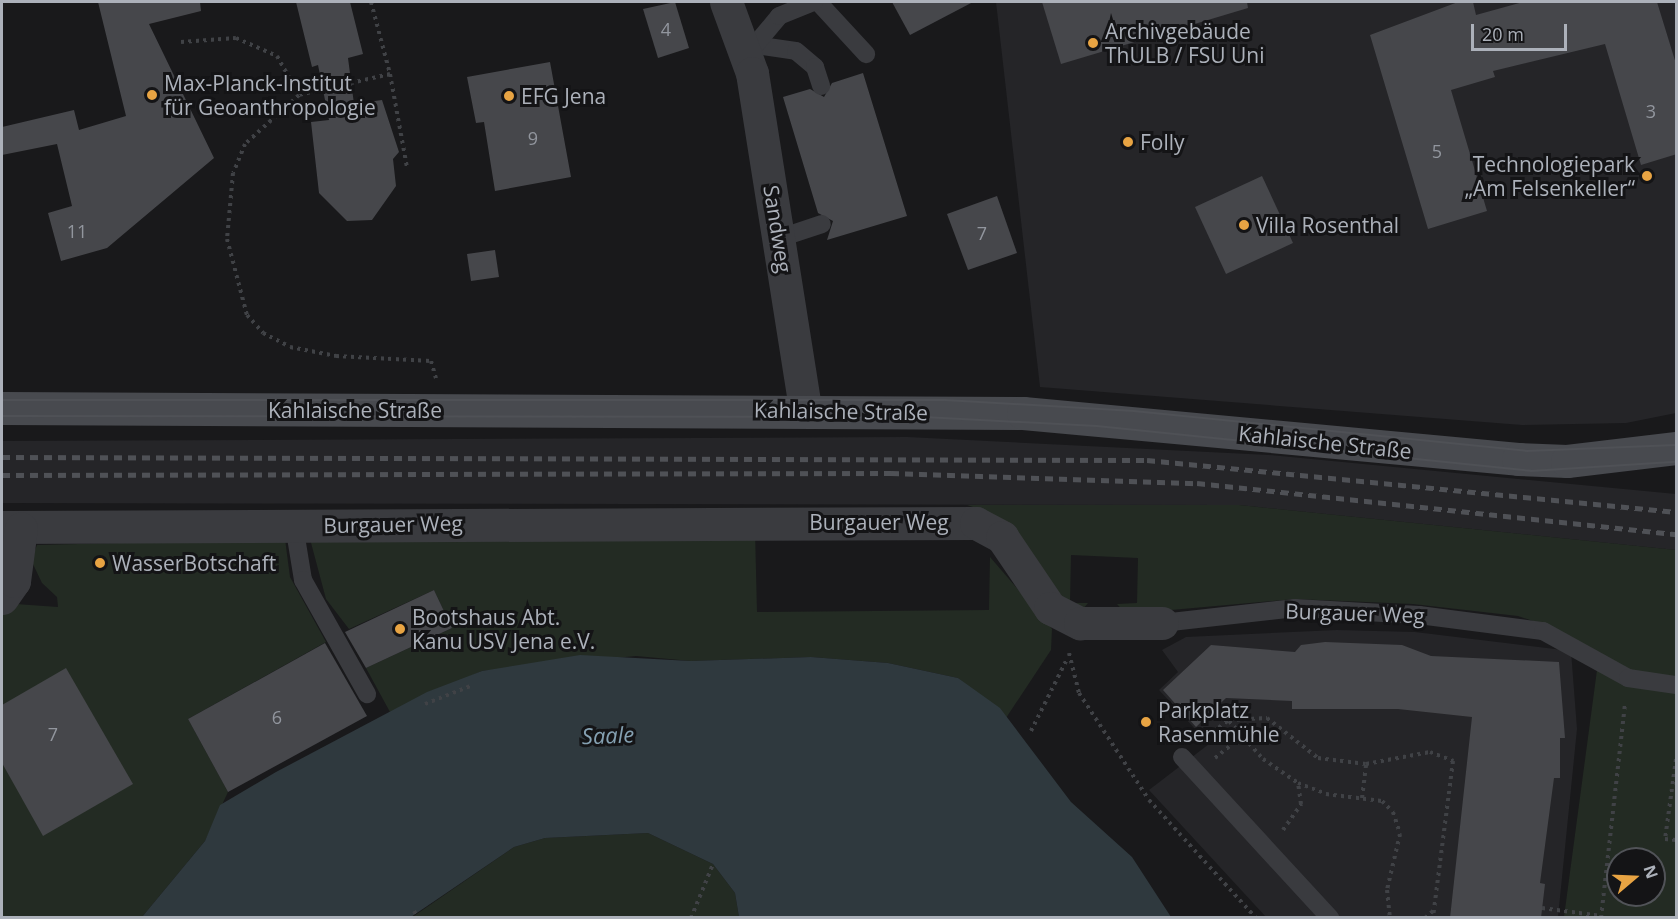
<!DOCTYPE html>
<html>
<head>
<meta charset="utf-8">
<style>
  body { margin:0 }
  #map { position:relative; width:1678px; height:919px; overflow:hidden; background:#19191b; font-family:"Open Sans",sans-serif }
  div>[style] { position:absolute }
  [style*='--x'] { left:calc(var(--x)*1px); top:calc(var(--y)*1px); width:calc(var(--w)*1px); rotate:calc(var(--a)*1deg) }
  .built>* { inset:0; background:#252528 }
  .green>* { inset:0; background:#232b23 }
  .water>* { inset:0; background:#2f393e }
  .building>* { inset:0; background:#46474b }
  .path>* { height:4px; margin-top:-2px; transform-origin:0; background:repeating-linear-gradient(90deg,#404246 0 3px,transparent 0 7.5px) }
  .lane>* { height:18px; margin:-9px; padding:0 9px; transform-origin:9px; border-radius:9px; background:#3a3b3f }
  .street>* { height:33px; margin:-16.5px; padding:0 16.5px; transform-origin:16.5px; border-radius:16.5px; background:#3a3b3f }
  .secondary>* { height:33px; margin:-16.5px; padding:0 16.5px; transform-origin:16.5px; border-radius:16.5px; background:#484a4f }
  .tram>* { height:1.5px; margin:-0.75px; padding:0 0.75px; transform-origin:0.75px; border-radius:0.75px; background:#4f5156 }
  .rail>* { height:4.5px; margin-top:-2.25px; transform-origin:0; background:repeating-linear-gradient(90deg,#4f5156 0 8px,transparent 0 14px) }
  .dots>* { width:16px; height:16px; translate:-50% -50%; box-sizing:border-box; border:3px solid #141416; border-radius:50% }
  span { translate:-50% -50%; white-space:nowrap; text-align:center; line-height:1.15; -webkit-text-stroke:6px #141416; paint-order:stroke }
  .number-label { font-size:18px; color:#92969e }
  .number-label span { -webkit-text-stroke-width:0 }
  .poi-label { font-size:21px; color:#acb1ba }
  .left { translate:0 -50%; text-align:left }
  .right { translate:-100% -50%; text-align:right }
  .street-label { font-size:21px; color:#acb1ba }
  .water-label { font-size:22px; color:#85a1b2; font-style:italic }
  .frame { position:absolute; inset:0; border:3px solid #acb1ba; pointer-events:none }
  .north { position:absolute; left:1606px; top:847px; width:60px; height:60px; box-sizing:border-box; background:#141416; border:2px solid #515358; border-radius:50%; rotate:71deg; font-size:16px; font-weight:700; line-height:24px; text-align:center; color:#acb1ba }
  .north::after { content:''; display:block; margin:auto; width:21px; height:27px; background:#e8a443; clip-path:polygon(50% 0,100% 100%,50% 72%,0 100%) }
  .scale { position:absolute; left:1471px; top:24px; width:96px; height:27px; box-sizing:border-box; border:3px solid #acb1ba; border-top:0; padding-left:8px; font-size:18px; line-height:21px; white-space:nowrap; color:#acb1ba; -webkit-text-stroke:4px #141416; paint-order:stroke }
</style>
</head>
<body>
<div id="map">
  <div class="built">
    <div style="clip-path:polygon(996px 2px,1676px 2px,1676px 413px,1626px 423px,1522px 425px,1040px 387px)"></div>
    <div style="clip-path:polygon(907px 437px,1269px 455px,1676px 494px,1676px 550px,1239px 505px,2px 503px,2px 441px)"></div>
    <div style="clip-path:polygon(1337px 630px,1415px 632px,1571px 651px,1577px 729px,1558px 917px,1266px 917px,1149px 790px,1209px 744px,1159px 690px,1178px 672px,1162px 650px,1186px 637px)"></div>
  </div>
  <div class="green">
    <div style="clip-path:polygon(evenodd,967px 505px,1239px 505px,1676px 550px,1676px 917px,1564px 917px,1599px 655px,1554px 628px,1518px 616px,1413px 604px,1295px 599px,1126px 614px,1117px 604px,1137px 603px,1138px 558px,1071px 555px,1070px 603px,1088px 603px,1083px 609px,1072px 608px,985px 511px,967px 505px,1618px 859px,1654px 859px,1654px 895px,1618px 895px,1618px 859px)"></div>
    <div style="clip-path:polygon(755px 530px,757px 612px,989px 610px,990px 557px,1052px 629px,1051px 650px,1006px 718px,958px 678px,888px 663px,811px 657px,691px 661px,636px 656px,482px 671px,390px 712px,366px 668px,452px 628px,434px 590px,349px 629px,326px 599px,310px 539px)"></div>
    <div style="clip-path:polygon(285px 539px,290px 577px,326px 642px,188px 719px,228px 792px,205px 841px,142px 917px,2px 917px,2px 611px,16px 604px,58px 607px,57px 597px,42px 583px,31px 560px,37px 545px)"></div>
    <div style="clip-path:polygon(648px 833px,713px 864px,735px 893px,739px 917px,411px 918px,514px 847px,545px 838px)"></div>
  </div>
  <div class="water">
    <div style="clip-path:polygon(580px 655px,691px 661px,811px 657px,888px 663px,958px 678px,1000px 708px,1071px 802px,1132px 857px,1171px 917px,739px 917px,735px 893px,713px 864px,648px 833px,545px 838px,514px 847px,411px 917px,142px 917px,205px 841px,220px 805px,276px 772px,427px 692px,482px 671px)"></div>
  </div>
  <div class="building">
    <div style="clip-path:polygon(98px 2px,200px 2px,201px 11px,149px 24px,214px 158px,107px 248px,61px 261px,48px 213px,72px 206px,57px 144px,2px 155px,2px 127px,74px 110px,79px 130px,126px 116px)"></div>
    <div style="clip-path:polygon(296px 2px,350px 2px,363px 54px,348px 58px,354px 104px,382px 100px,399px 152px,393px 159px,396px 186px,372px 220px,347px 221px,319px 193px,311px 122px,329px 120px,318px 65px,312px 67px)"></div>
    <div style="clip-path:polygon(675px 2px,689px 48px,658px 58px,643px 9px)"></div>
    <div style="clip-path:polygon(892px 2px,973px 2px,910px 35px)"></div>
    <div style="clip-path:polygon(1042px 2px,1247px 2px,1248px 8px,1061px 64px)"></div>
    <div style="clip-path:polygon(1458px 2px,1473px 2px,1476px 15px,1523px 2px,1657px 2px,1677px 67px,1677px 154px,1641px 165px,1605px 44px,1493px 71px,1495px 77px,1451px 90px,1487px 211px,1428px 229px,1370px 35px)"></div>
    <div style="clip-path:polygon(550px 62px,571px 177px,495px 191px,484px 122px,476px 123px,467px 77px)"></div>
    <div style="clip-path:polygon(863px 73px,907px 216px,827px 240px,833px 221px,818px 213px,783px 97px,810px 89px,824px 97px,832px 83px)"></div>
    <div style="clip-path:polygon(1262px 176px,1293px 243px,1226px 274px,1195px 207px)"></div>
    <div style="clip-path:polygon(997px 196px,1017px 253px,968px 270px,947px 214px)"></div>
    <div style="clip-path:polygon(495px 250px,499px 277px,471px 281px,467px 254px)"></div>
    <div style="clip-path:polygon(434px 590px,452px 628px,366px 668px,345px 632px)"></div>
    <div style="clip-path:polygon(1325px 642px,1402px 645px,1431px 656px,1559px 662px,1565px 738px,1560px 738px,1560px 778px,1554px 778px,1540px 883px,1545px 884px,1541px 918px,1450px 918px,1472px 717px,1398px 709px,1292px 709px,1292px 701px,1226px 698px,1196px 727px,1163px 690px,1211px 645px,1295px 652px,1301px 645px)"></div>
    <div style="clip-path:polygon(325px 643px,367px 716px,228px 792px,188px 719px)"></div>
    <div style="clip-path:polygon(66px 668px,133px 784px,43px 836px,2px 763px,2px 705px)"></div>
  </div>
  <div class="path">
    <div style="--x:371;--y:2;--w:74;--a:75.2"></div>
    <div style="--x:390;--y:74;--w:93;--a:167"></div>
    <div style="--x:299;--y:95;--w:73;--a:137.8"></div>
    <div style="--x:245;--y:144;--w:31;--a:112"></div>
    <div style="--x:233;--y:173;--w:66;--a:95.2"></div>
    <div style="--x:227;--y:239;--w:79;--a:75.3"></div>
    <div style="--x:247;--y:315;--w:24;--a:48"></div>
    <div style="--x:263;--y:333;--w:30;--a:27"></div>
    <div style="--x:290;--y:347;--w:47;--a:11.1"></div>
    <div style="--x:336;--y:356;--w:95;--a:3"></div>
    <div style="--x:431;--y:361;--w:18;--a:74"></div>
    <div style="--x:181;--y:42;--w:55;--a:-4.2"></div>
    <div style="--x:236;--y:38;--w:45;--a:23.7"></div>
    <div style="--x:277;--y:56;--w:45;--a:60.6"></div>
    <div style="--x:390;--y:74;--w:96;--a:79.7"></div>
    <div style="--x:1069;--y:653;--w:41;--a:76"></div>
    <div style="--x:1079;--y:693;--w:128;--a:56.8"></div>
    <div style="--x:1149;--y:800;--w:159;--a:47.8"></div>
    <div style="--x:425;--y:704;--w:52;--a:-21.6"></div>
    <div style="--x:1229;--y:721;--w:51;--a:48.2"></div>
    <div style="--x:1263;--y:759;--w:42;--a:34.4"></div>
    <div style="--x:1298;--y:783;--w:30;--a:21"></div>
    <div style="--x:1326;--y:794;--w:56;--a:7.1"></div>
    <div style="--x:1382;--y:801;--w:16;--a:45"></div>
    <div style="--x:1393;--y:812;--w:23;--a:72"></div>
    <div style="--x:1400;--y:834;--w:57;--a:103.1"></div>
    <div style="--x:1387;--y:890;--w:28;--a:84"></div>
    <div style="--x:1031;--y:731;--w:80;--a:-63.4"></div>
    <div style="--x:1201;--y:741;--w:35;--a:-37"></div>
    <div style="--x:1229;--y:720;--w:38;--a:-3"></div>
    <div style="--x:1267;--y:718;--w:65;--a:38.1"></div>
    <div style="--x:1318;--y:758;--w:48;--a:7.1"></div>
    <div style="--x:1366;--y:764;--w:65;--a:-10.6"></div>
    <div style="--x:1430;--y:752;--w:25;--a:21"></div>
    <div style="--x:1453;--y:761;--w:158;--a:97.3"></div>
    <div style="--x:1215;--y:758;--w:35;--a:-39"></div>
    <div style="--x:1676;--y:759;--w:81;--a:97.8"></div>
    <div style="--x:1665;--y:839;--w:11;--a:5"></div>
    <div style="--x:1362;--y:798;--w:34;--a:-83"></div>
    <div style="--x:1283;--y:830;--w:32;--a:-55"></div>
    <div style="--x:1301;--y:804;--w:21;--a:-98"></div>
    <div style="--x:1542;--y:908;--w:60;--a:7.7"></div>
    <div style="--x:414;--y:911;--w:8;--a:60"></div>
    <div style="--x:691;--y:918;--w:58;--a:-67.8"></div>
    <div style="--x:1425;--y:918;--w:11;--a:-41"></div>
    <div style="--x:1601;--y:918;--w:215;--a:-83.6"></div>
  </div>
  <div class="lane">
    <div style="--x:818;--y:2;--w:71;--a:47.3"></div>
    <div style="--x:755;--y:45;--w:41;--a:8.3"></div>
    <div style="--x:796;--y:51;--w:25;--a:40"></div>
    <div style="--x:815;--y:67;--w:20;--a:72"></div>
    <div style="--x:745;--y:49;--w:11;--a:-22"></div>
    <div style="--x:755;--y:45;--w:38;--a:-50"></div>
    <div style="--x:779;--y:16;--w:38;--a:-22"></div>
    <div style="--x:780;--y:238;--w:44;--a:-18.4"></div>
    <div style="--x:294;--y:525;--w:56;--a:80.7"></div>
    <div style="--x:303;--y:580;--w:131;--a:60.7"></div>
    <div style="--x:1162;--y:623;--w:134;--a:-6.4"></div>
    <div style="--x:1295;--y:608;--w:124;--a:3.2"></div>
    <div style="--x:1419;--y:615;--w:125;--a:7.4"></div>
    <div style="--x:1543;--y:631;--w:97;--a:28.9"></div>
    <div style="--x:1628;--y:678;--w:49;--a:8.3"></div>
    <div style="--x:1182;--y:757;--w:219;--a:47.4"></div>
  </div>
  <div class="street">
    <div style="--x:726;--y:2;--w:76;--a:69.9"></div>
    <div style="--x:752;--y:73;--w:340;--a:81"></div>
    <div style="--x:2;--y:527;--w:974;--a:-0.24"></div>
    <div style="--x:976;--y:523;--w:30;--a:28"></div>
    <div style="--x:1002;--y:537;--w:86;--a:55.9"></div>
    <div style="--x:1050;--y:608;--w:34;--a:27"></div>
    <div style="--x:1080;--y:623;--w:82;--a:0"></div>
    <div style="--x:2;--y:598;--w:21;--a:-55"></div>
    <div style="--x:14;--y:581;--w:53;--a:-82.5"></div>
  </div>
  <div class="secondary">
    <div style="--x:2;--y:408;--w:1021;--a:0.28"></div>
    <div style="--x:1023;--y:413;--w:497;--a:5.3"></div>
    <div style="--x:1518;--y:459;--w:49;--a:2.3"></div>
    <div style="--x:1567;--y:461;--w:110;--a:-6.8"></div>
  </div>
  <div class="tram">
    <div style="--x:2;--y:400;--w:943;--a:0"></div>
    <div style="--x:945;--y:400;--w:189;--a:3.3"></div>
    <div style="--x:1134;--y:411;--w:395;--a:5.8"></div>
    <div style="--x:1527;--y:451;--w:149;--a:-2.3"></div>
    <div style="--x:2;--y:416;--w:922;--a:0.06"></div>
    <div style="--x:924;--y:417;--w:173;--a:3"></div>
    <div style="--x:1097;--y:426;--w:436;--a:5.9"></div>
    <div style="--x:1531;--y:471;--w:145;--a:-3.6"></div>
  </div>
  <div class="rail">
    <div style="--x:2;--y:457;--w:1145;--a:0.15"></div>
    <div style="--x:1147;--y:460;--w:532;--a:5.61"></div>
    <div style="--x:2;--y:475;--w:889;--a:-0.13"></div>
    <div style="--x:891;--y:473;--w:306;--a:1.9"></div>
    <div style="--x:1197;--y:483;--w:482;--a:6.1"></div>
  </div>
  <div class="dots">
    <div style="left:1093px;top:43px;background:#e8a443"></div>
    <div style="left:152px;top:95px;background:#e8a443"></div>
    <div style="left:509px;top:96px;background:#e8a443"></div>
    <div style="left:1128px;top:142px;background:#e8a443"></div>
    <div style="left:1647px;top:176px;background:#e8a443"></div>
    <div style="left:1244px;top:225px;background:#e8a443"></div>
    <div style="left:100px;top:563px;background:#e8a443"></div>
    <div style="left:400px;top:629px;background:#e8a443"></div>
    <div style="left:1146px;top:722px;background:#e8a443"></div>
  </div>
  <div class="number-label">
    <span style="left:666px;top:29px">4</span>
    <span style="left:1651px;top:111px">3</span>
    <span style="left:533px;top:138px">9</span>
    <span style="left:1437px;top:151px">5</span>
    <span style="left:77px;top:231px">11</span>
    <span style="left:982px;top:233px">7</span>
    <span style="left:277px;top:717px">6</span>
    <span style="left:53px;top:734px">7</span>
  </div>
  <div class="poi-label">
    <span class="left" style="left:1105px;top:43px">Archivgebäude<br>ThULB / FSU Uni</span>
    <span class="left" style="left:164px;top:95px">Max-Planck-Institut<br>für Geoanthropologie</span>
    <span class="left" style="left:521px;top:96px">EFG Jena</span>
    <span class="left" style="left:1140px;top:142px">Folly</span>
    <span class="right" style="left:1635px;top:176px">Technologiepark<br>„Am Felsenkeller“</span>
    <span class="left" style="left:1256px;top:225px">Villa Rosenthal</span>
    <span class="left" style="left:112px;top:563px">WasserBotschaft</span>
    <span class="left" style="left:412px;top:629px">Bootshaus Abt.<br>Kanu USV Jena e.V.</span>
    <span class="left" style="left:1158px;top:722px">Parkplatz<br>Rasenmühle</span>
  </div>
  <div class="street-label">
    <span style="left:778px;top:229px;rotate:81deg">Sandweg</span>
    <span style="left:355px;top:410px">Kahlaische Straße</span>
    <span style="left:841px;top:411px;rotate:1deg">Kahlaische Straße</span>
    <span style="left:1325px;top:442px;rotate:6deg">Kahlaische Straße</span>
    <span style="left:879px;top:522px">Burgauer Weg</span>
    <span style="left:393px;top:524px;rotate:-1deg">Burgauer Weg</span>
    <span style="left:1355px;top:613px;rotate:2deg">Burgauer Weg</span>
  </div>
  <div class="water-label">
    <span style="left:608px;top:735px;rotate:-2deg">Saale</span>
  </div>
  <div class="frame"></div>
  <div class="north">N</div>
  <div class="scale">20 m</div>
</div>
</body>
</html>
